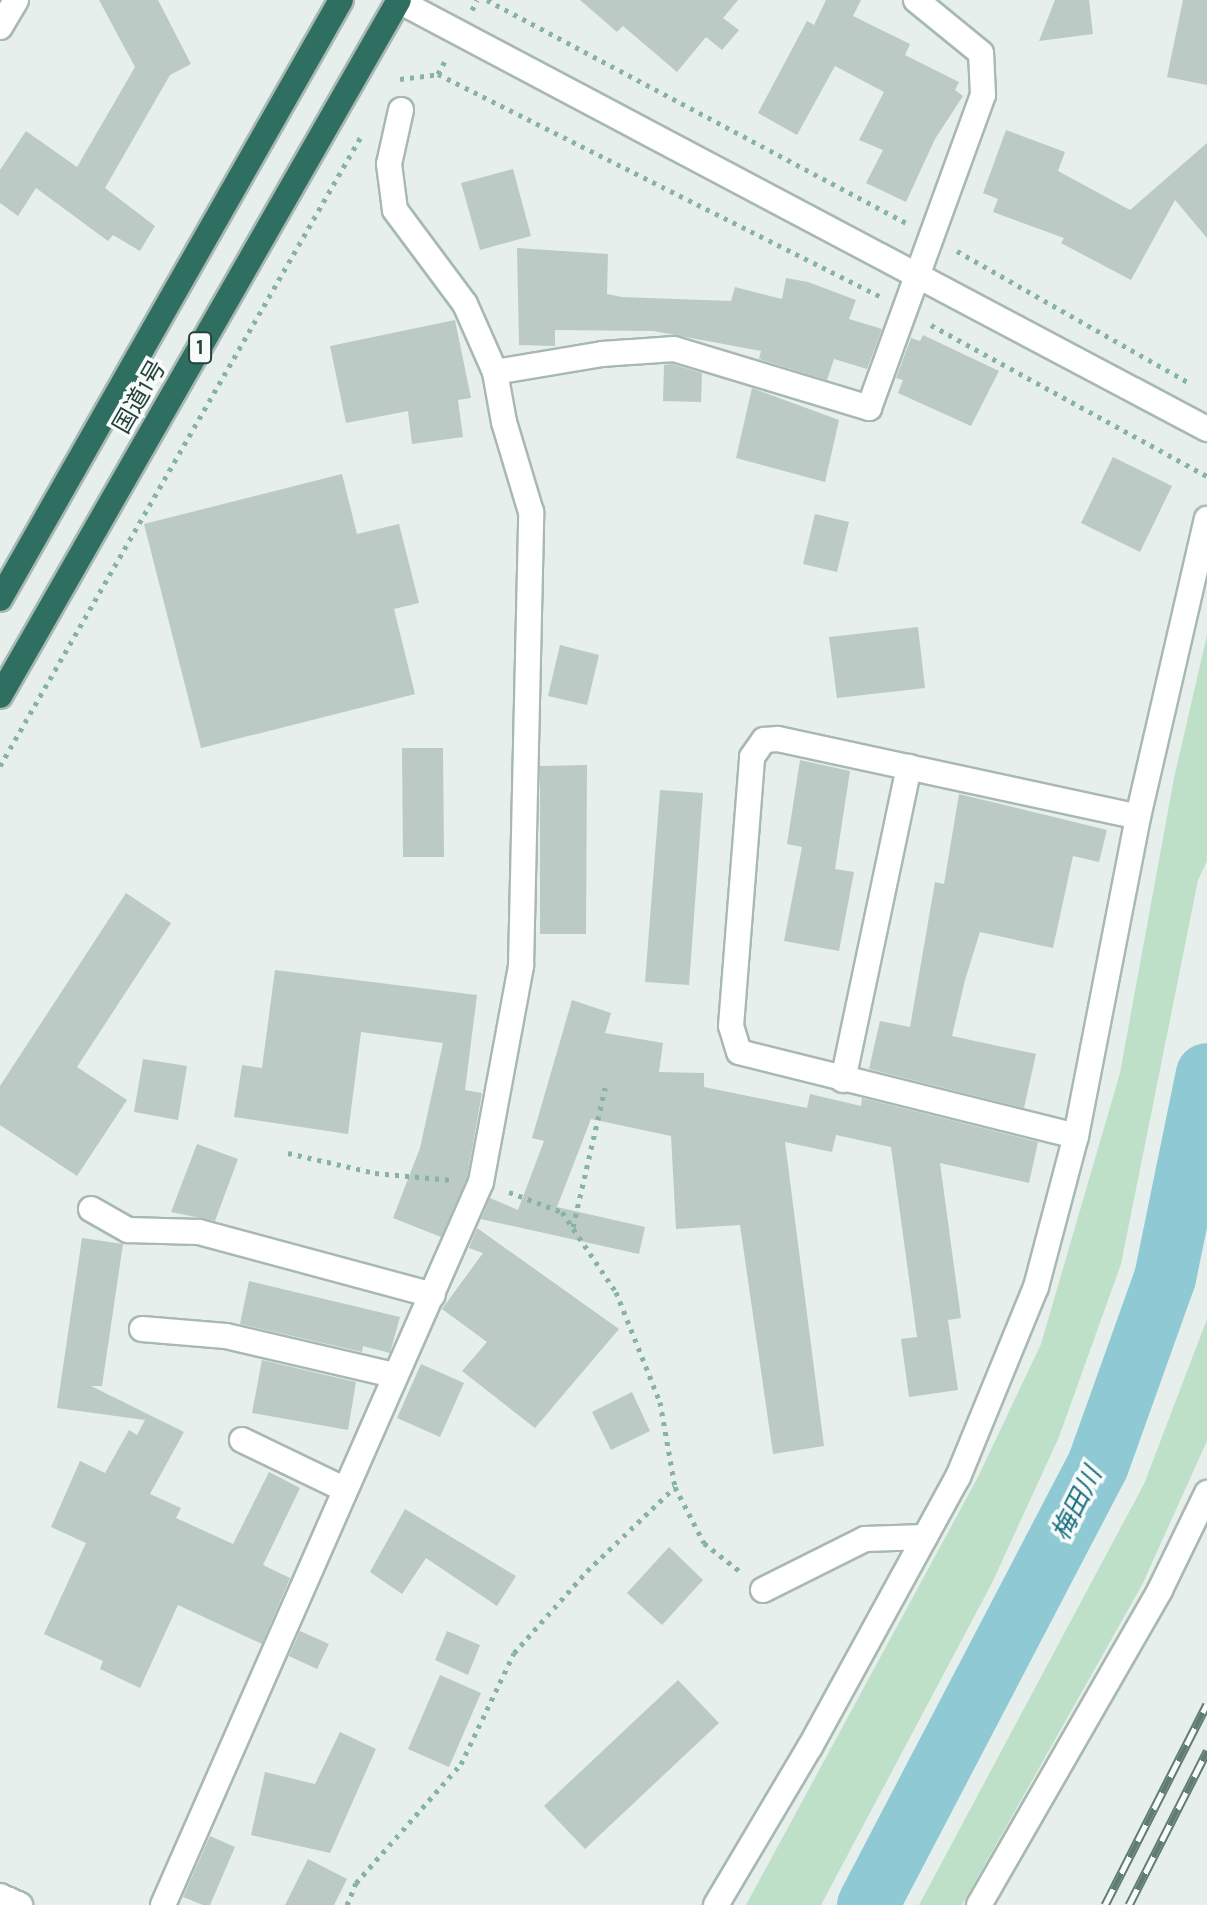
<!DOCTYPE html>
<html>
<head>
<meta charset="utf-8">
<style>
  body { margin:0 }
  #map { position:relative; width:1207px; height:1905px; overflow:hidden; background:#e6efeb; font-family:Karla,"Noto Sans JP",sans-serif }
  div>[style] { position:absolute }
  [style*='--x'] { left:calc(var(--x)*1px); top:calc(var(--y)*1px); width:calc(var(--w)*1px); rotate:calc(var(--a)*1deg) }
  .green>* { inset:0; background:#bfe0c8 }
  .river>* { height:62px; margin:-31px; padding:0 31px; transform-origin:31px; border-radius:31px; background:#8ec9d4 }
  .building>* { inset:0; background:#bbcac4 }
  .path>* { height:5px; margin-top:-2.5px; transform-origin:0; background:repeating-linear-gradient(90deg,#86b3a5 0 4px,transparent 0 10px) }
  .roads { filter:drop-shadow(2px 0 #a8b8b2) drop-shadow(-2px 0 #a8b8b2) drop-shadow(0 2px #a8b8b2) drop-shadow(0 -2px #a8b8b2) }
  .minor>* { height:24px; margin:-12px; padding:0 12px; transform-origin:12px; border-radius:12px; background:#fff }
  .highway>* { height:24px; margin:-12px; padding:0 12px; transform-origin:12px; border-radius:12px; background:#2f6f62 }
  .rail>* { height:9px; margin-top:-4.5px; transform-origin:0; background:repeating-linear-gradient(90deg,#f7fbf9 0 18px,#5f7d75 0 36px); box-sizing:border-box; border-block:2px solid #5f7d75 }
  span { translate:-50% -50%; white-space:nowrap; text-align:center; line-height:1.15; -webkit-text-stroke:7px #f7fbf9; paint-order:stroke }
  .shield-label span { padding:2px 6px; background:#f7fbf9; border:2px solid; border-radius:6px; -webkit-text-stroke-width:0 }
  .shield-label { font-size:22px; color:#24423a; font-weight:700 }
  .street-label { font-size:24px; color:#24423a }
  .water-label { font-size:26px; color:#1c6f80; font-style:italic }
</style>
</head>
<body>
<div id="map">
  <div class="green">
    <div style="clip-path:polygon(1207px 635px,1207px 861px,1198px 880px,1121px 1264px,1059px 1437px,992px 1583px,821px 1905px,746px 1905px,978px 1477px,1041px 1344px,1120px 1073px,1174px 778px)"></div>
    <div style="clip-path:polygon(1207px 1319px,1207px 1441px,1142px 1585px,962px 1905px,919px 1905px,1144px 1484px)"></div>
  </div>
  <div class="river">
    <div style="--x:868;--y:1905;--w:496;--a:-62.4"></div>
    <div style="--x:1098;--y:1465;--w:199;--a:-70.3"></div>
    <div style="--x:1165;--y:1278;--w:208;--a:-78.4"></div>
  </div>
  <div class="building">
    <div style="clip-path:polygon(99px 0,158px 0,191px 64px,170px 75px,105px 188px,155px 226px,140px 251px,113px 235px,108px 241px,36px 188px,18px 216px,0 203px,0 170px,26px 131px,77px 167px,135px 67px)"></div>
    <div style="clip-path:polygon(580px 0,738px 0,723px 18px,739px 30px,722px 50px,706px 37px,677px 72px,623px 26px,617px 32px)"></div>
    <div style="clip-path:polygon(826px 0,861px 0,853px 16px,910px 44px,905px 55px,959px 82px,955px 90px,963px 96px,935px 139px,906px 202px,866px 183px,883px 150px,859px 140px,884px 92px,835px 66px,797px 135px,758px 113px,807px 21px,814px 25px)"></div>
    <div style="clip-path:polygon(1055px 0,1089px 0,1093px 34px,1039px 41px)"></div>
    <div style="clip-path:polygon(1183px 0,1207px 0,1207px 85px,1167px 77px)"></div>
    <div style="clip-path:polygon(1006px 130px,1065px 152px,1058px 171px,1130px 210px,1207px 143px,1207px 238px,1175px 200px,1131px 280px,1061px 243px,1064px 238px,993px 212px,998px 199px,983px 193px)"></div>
    <div style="clip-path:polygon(513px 169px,531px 236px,480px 250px,461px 183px)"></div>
    <div style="clip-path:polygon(517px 248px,608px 254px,607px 294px,622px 297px,731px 301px,735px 287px,782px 299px,786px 278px,808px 282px,856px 300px,849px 319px,882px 329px,867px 369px,834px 359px,827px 380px,759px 359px,761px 351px,653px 331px,555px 330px,555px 346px,519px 345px)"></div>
    <div style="clip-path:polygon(455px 320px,471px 398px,458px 400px,463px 437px,412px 444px,408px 411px,346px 423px,330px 346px)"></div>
    <div style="clip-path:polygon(923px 335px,999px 371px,971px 426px,898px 393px,903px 380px,896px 378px,911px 338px,920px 341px)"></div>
    <div style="clip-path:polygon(672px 364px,702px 373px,701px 402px,663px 401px,664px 365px)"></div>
    <div style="clip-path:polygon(752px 388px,839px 420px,825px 482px,736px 458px)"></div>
    <div style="clip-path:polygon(1113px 457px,1172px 486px,1140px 552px,1081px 523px)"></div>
    <div style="clip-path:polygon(342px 474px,357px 534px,399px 524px,419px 603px,394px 609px,415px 694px,201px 748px,144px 524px)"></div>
    <div style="clip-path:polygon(815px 514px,849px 522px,837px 572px,803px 564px)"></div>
    <div style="clip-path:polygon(918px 627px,925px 688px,837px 698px,829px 637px)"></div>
    <div style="clip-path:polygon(560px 645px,599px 655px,587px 705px,548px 696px)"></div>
    <div style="clip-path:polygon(402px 748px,443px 748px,444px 857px,403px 857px)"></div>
    <div style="clip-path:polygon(800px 760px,850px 771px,835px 869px,854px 872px,839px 951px,784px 941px,802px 847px,787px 844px)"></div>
    <div style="clip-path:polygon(587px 765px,586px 934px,540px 934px,540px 766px)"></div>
    <div style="clip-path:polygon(660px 790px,703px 793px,689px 985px,645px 982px)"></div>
    <div style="clip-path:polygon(959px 794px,1107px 830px,1099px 862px,1073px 856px,1053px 948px,980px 932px,965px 980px,952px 1036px,1036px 1054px,1024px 1108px,869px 1069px,880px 1021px,910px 1027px,935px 882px,944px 884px)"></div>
    <div style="clip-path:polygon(126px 893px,171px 923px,77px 1067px,127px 1100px,77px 1176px,0 1125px,0 1086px)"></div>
    <div style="clip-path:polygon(275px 970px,477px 995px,465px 1090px,482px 1093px,467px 1178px,441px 1237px,393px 1218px,420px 1148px,443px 1043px,361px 1032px,348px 1134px,234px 1117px,242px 1065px,262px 1068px)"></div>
    <div style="clip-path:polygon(572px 1000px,611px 1013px,605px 1033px,663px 1043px,659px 1072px,704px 1073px,704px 1087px,807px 1108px,810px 1094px,861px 1106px,862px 1098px,1038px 1142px,1029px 1183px,940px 1163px,961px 1318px,948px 1320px,958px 1390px,909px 1397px,901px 1339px,917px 1337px,891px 1147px,836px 1135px,832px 1152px,785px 1142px,824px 1446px,773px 1454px,740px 1225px,676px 1229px,671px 1136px,591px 1119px,557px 1207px,645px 1227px,639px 1254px,481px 1219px,490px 1198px,518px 1210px,544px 1141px,532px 1138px)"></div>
    <div style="clip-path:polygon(143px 1059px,187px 1066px,178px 1120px,134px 1112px)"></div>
    <div style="clip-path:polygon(197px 1144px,238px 1159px,215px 1221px,171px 1212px)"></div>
    <div style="clip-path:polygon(477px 1228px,619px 1329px,535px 1428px,462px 1371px,487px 1342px,442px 1309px,483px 1253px,469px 1248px)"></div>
    <div style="clip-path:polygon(82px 1238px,123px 1244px,102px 1386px,91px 1386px,184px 1432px,150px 1494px,181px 1508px,176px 1518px,233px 1544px,269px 1472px,300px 1488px,263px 1565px,290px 1578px,262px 1644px,178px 1605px,140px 1688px,100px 1669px,103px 1661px,44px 1634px,86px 1543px,51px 1527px,80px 1461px,105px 1473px,129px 1430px,137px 1435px,145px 1420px,57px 1408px)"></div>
    <div style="clip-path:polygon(249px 1281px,400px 1317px,390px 1353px,363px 1346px,362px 1352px,240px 1324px)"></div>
    <div style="clip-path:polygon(262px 1360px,356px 1382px,348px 1430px,252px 1413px)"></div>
    <div style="clip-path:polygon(421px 1364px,464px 1383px,440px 1437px,397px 1418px)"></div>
    <div style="clip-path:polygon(632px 1392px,650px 1431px,611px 1450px,592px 1412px)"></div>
    <div style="clip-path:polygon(405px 1509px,516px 1576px,497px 1606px,426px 1558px,402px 1594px,370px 1572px)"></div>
    <div style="clip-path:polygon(669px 1547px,703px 1580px,662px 1625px,627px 1593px)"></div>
    <div style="clip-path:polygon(300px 1631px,329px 1644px,317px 1669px,289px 1656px)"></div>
    <div style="clip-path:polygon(447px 1631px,480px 1645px,468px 1675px,435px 1660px)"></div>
    <div style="clip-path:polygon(440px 1675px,481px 1693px,449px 1767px,408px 1749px)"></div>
    <div style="clip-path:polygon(678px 1680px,719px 1723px,585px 1849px,544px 1806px)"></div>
    <div style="clip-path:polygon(340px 1732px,376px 1749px,330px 1853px,251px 1835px,265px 1772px,315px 1784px)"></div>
    <div style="clip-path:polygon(210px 1836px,235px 1847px,210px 1905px,203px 1905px,183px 1897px)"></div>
    <div style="clip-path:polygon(308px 1859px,347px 1879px,334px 1905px,285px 1905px)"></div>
  </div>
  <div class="path">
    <div style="--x:487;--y:0;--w:476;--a:28"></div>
    <div style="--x:472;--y:10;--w:11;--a:-63"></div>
    <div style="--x:438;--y:74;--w:19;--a:-62"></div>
    <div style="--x:400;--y:79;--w:38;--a:-7"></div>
    <div style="--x:438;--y:74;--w:496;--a:26.7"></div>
    <div style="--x:957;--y:251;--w:266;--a:29.6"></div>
    <div style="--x:931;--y:325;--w:315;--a:28.7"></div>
    <div style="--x:0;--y:766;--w:730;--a:-60.17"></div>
    <div style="--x:288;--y:1153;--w:89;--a:12.9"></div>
    <div style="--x:375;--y:1173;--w:77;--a:5.2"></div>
    <div style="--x:509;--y:1192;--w:57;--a:20.7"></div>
    <div style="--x:562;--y:1212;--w:97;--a:56"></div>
    <div style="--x:616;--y:1292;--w:118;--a:68.2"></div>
    <div style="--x:660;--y:1402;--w:86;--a:80"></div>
    <div style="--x:675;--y:1487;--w:63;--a:62.6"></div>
    <div style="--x:704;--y:1543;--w:48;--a:38.3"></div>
    <div style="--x:573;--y:1227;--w:143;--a:-77"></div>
    <div style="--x:347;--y:1905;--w:24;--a:-68"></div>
    <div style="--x:356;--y:1883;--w:159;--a:-48.6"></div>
    <div style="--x:461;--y:1764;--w:123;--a:-64.5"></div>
    <div style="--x:514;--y:1653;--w:110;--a:-48.3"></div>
    <div style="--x:587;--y:1571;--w:122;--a:-43.7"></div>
  </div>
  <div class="roads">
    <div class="minor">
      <div style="--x:397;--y:0;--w:917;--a:27.91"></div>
      <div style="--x:0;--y:27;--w:31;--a:-59"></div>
      <div style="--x:401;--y:110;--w:55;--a:102.5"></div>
      <div style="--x:389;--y:164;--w:46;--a:82.6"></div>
      <div style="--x:395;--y:210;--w:117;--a:53.3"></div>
      <div style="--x:465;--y:304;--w:74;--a:66.2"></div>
      <div style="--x:495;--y:372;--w:109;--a:-9.5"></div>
      <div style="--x:602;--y:354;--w:72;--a:-4"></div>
      <div style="--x:674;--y:349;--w:204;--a:16.8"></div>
      <div style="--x:869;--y:408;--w:333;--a:-70"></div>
      <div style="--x:983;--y:95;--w:42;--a:-92.7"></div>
      <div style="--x:981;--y:53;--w:84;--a:-140.8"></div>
      <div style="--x:843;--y:1080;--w:320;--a:-78.1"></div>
      <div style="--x:1076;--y:1136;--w:347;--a:-166"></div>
      <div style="--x:739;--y:1052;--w:27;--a:-107"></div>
      <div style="--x:731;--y:1026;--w:270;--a:-85.5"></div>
      <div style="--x:752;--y:757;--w:21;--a:-55"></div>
      <div style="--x:764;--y:740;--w:14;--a:-4"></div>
      <div style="--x:778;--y:739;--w:368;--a:12.2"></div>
      <div style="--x:91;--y:1209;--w:43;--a:29.6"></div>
      <div style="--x:128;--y:1230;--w:71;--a:1.6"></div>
      <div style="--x:199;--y:1232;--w:242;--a:15.1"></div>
      <div style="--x:142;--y:1329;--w:84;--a:4.8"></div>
      <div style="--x:226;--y:1336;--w:171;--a:13.1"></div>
      <div style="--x:242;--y:1440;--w:113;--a:25.7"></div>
      <div style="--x:763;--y:1590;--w:114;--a:-26.6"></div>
      <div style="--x:865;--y:1539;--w:60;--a:-1.9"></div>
      <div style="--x:0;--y:1896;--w:22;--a:24"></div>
      <div style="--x:163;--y:1905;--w:790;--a:-66.26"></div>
      <div style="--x:481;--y:1182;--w:220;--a:-79.5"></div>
      <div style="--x:521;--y:966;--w:454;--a:-88.7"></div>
      <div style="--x:531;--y:512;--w:94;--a:-106.7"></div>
      <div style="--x:504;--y:422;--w:51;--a:-100.2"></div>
      <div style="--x:716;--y:1905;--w:184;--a:-59.3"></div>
      <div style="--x:810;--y:1747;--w:308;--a:-61.3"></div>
      <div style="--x:958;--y:1477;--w:205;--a:-67.7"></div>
      <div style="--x:1036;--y:1287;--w:156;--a:-75.2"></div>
      <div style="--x:1076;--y:1136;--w:325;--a:-79"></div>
      <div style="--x:1138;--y:817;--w:306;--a:-77"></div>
      <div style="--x:979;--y:1905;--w:363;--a:-60.1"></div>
      <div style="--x:1160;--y:1590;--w:108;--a:-64.1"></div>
    </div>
    <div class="highway">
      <div style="--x:0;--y:599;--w:689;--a:-60.35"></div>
      <div style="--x:0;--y:696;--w:802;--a:-60.18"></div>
    </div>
  </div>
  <div class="rail">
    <div style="--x:1105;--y:1905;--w:225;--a:-63.1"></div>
    <div style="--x:1129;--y:1905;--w:173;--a:-63.1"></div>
  </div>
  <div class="shield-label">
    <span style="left:200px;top:348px">1</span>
  </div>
  <div class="street-label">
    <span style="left:140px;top:397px;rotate:-60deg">国道1号</span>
  </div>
  <div class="water-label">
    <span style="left:1077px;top:1504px;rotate:-63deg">梅田川</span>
  </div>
</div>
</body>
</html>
